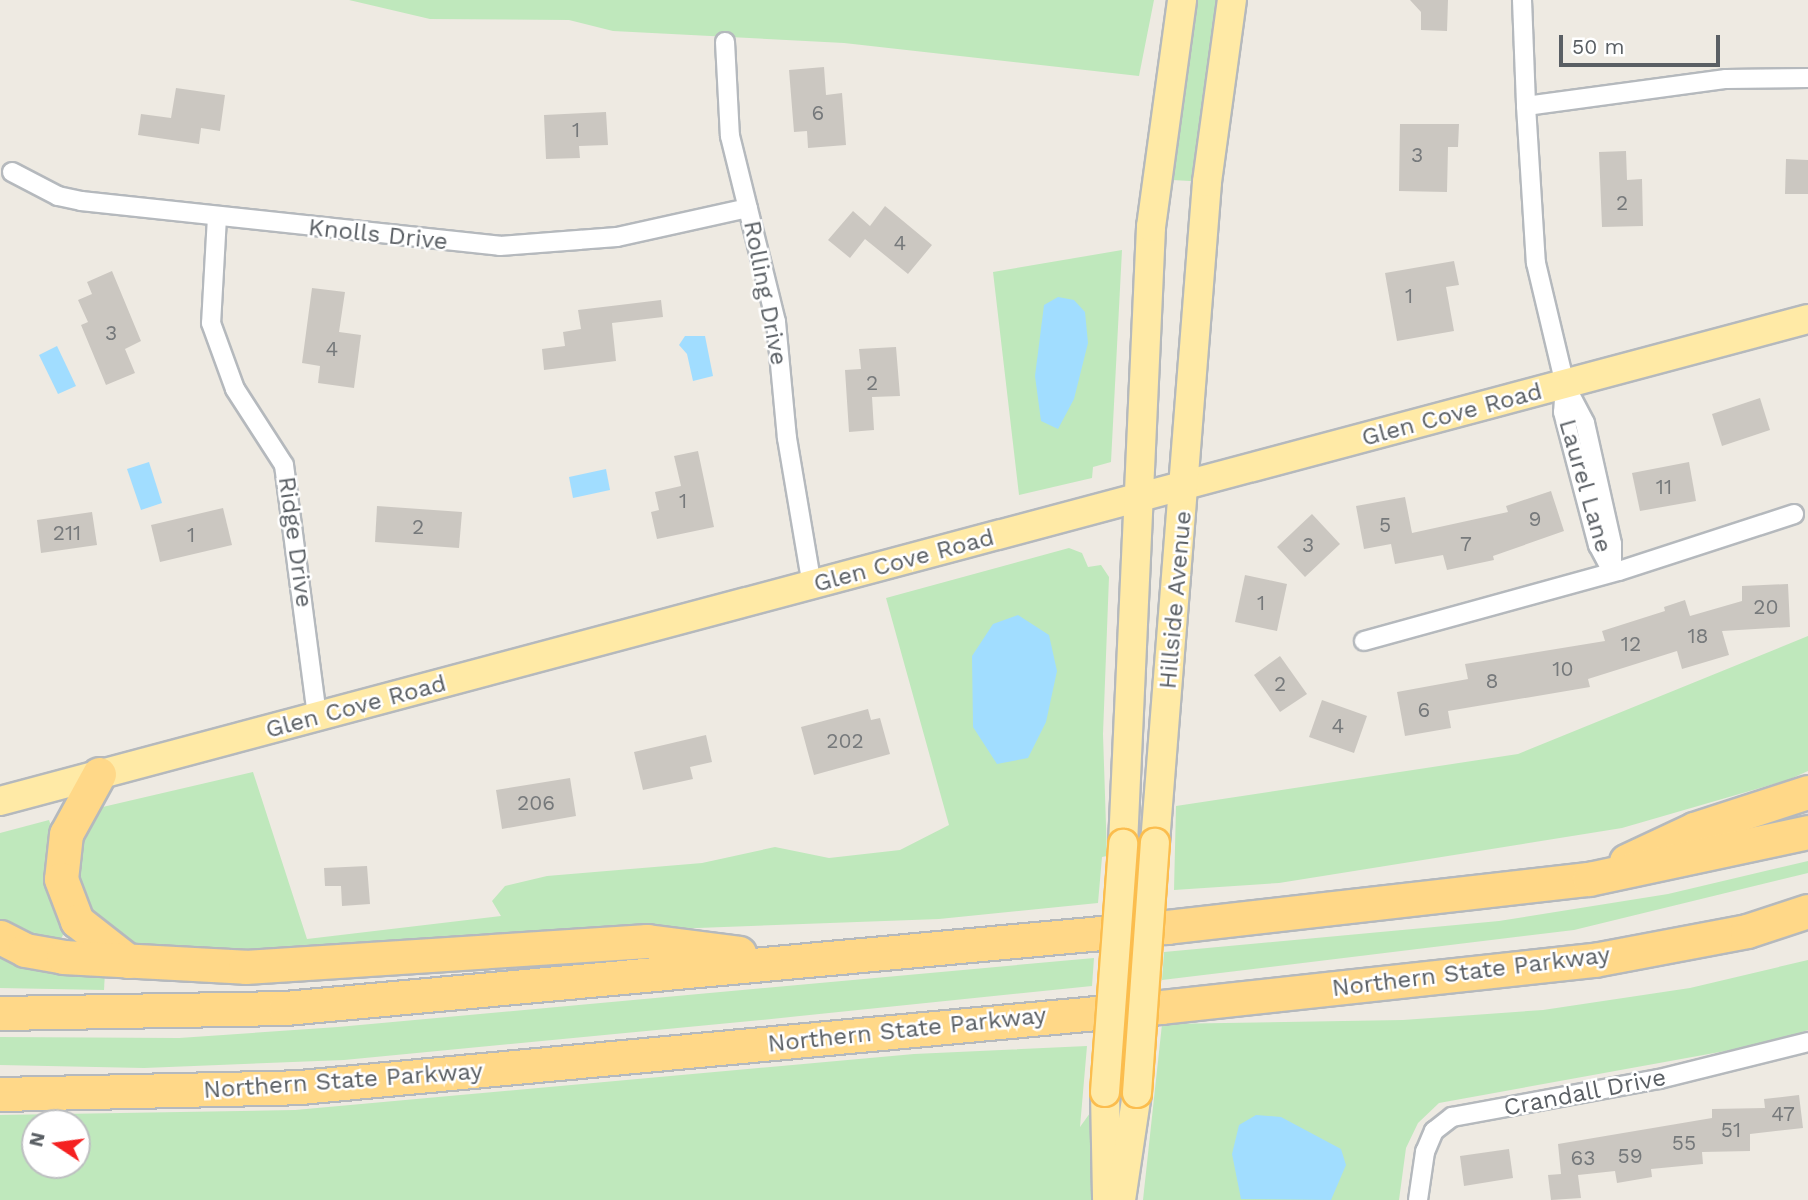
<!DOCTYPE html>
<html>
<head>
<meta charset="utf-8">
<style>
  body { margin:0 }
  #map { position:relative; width:1808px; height:1200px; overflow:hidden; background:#eeeae2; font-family:"Work Sans",sans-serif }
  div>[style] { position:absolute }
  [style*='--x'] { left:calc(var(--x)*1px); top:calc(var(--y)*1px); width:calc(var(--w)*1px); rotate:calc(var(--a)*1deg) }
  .green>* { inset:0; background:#bfe8bc }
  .water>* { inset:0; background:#a1ddff }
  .building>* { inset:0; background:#cbc7c1 }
  .roads { filter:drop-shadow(2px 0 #b5b9bd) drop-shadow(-2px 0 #b5b9bd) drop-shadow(0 2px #b5b9bd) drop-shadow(0 -2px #b5b9bd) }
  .street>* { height:18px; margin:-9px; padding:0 9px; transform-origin:9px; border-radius:9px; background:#fff }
  .primary>* { height:28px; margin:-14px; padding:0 14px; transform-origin:14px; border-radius:14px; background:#ffeaa6 }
  .highway>* { height:33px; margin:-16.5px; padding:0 16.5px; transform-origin:16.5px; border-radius:16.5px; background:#ffd888 }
  .bridges { filter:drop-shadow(2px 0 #fbbd4e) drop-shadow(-2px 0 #fbbd4e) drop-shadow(0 2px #fbbd4e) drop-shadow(0 -2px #fbbd4e) }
  .primary-bridge>* { height:28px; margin:-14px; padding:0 14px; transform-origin:14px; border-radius:14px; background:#ffeaa6 }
  span { translate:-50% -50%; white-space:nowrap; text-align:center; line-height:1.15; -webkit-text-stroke:5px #fff; paint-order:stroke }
  .number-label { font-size:21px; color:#76797b }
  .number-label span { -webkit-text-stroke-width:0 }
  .street-label { font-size:24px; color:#5a5f64 }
  .north { position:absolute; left:21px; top:1109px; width:70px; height:70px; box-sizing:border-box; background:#fff; border:2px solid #bdbfc1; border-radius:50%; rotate:283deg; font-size:19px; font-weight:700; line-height:28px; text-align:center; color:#5a5f64 }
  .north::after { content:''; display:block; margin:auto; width:24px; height:32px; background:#f52121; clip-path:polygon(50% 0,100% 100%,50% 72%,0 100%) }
  .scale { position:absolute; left:1559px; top:35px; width:161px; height:32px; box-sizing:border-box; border:4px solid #5a5f64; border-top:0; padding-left:9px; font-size:21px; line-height:24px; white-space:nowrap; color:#5a5f64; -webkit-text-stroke:5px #fff; paint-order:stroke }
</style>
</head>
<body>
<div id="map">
  <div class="green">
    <div style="clip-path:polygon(349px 0,1154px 0,1139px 76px,844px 43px,613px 31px,569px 20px,430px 19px)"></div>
    <div style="clip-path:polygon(1182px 0,1232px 0,1207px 182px,1155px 179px)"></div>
    <div style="clip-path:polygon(1122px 250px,1111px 462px,1093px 467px,1092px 478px,1019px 495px,993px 272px)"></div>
    <div style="clip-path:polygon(1069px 548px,1082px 553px,1088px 567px,1101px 565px,1109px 577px,1103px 734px,1107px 856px,1102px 857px,1098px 903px,939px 919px,538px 934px,327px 951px,178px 951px,134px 946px,86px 909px,74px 877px,78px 841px,94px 809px,253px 772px,307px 939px,501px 916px,492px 901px,505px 886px,547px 876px,702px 863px,775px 847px,829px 858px,900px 850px,949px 825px,886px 598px)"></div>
    <div style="clip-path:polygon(1808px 636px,1808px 771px,1788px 780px,1622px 828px,1279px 883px,1174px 890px,1176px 806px,1518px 754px)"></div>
    <div style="clip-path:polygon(49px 820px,53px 832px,45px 866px,49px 898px,66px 929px,57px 947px,0 925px,0 833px)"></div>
    <div style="clip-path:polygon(1808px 861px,1808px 873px,1574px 930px,1162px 980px,1164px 952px,1499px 921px,1668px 894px)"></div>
    <div style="clip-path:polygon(0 953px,105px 972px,104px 990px,0 988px)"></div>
    <div style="clip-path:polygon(1094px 958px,1092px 986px,761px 1020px,344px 1060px,144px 1068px,0 1065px,0 1037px,179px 1038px,338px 1027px)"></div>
    <div style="clip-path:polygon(1808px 960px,1808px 1030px,1764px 1044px,1439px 1103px,1418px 1123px,1406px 1148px,1399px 1200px,1143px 1200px,1162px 1024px,1403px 1020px,1543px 1010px,1690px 988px)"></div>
    <div style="clip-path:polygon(evenodd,1087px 1046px,1080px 1127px,1105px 1092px,1107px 1200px,0 1200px,0 1115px,295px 1110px,914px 1054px,1087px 1046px,35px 1123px,77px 1123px,77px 1165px,35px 1165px,35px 1123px)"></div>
  </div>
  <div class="water">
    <div style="clip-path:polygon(1058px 297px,1074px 300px,1085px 312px,1088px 343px,1074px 399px,1058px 429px,1041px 421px,1035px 376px,1044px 305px)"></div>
    <div style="clip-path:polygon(685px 336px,705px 336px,713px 376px,693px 381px,687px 354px,679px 345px)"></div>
    <div style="clip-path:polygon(57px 346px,76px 386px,58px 394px,39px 355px)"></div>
    <div style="clip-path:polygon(149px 462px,162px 503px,141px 510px,127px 469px)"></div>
    <div style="clip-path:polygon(606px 469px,610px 490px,573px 498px,569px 477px)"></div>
    <div style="clip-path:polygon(1018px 615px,1049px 635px,1057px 671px,1046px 722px,1028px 758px,997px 764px,973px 727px,972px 656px,993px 624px)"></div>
    <div style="clip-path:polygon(1256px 1115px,1281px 1117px,1341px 1149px,1346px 1165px,1331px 1200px,1241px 1199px,1232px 1154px,1239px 1125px)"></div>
  </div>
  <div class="building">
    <div style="clip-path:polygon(1410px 0,1448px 0,1447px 31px,1421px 30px,1421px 12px)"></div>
    <div style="clip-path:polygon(824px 67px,826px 95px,842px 93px,846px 145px,808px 148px,807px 131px,794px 132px,789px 70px)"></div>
    <div style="clip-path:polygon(176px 88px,225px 95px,220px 131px,201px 128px,199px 144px,138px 135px,141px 114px,171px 118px)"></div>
    <div style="clip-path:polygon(606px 112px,608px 145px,579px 146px,580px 158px,546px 159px,544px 115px)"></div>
    <div style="clip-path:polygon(1400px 124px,1459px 124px,1458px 147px,1448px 147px,1447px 192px,1399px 191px)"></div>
    <div style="clip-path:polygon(1626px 151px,1627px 180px,1642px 179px,1643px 226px,1602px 227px,1599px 152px)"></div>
    <div style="clip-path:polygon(1786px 159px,1808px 160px,1808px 194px,1785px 194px)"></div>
    <div style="clip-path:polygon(885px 206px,932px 245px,908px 274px,865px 239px,850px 258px,828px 240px,853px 211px,870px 226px)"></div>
    <div style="clip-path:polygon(1454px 261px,1459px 285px,1446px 287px,1454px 331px,1397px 341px,1385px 273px)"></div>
    <div style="clip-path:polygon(112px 271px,141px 341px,125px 349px,135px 373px,106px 385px,81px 325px,88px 322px,78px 300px,92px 294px,87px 282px)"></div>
    <div style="clip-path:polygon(312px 288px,345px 292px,339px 332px,361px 335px,354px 388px,318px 383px,320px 366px,302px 363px)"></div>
    <div style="clip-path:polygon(661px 300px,663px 317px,612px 323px,616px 361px,544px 370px,542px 349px,565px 346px,563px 332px,581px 329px,578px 310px)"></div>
    <div style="clip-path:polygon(896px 347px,900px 396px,872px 397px,874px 430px,849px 432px,845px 370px,861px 369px,859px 349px)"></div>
    <div style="clip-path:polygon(1760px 398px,1770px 430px,1722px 446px,1712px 414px)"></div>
    <div style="clip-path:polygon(698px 451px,714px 527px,657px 539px,651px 512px,659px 510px,655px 492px,681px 486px,674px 456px)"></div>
    <div style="clip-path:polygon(1689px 462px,1696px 501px,1640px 511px,1632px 473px)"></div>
    <div style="clip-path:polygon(1551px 491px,1564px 531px,1493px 556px,1494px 560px,1447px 570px,1443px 555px,1395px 564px,1391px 544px,1364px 549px,1356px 506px,1405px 497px,1412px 533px,1508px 512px,1506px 506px)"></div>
    <div style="clip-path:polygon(377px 506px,462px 512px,459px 548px,375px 542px)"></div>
    <div style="clip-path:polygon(223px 508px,232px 545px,160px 562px,151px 525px)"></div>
    <div style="clip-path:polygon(92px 512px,97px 545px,41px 553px,37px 520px)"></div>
    <div style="clip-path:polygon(1312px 514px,1340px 544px,1305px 577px,1277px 547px)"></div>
    <div style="clip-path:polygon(1245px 575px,1287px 584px,1277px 631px,1235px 622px)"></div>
    <div style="clip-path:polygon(1788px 584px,1790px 627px,1722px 631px,1729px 655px,1682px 669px,1677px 651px,1588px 679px,1590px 687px,1448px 711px,1451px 728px,1405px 736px,1397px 692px,1468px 679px,1465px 664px,1605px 641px,1602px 631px,1665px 611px,1664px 607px,1685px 600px,1690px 616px,1742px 601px,1742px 586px)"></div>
    <div style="clip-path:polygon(1280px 656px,1307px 694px,1280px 712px,1254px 675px)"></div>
    <div style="clip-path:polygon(1322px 700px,1367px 716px,1354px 753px,1309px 737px)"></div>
    <div style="clip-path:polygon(868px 709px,871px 720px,880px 718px,890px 754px,814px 775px,801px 727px)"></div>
    <div style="clip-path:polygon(706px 735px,712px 762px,690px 767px,693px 779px,643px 790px,634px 752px)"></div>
    <div style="clip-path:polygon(570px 778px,576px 816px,502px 829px,496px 790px)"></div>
    <div style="clip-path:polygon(367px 866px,370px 904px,342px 906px,341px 886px,325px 886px,324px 868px)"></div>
    <div style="clip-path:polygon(1799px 1095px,1803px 1128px,1750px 1134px,1750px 1151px,1702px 1152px,1703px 1164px,1651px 1169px,1652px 1177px,1617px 1183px,1615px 1171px,1578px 1175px,1581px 1198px,1551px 1200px,1548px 1175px,1561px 1174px,1558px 1144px,1712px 1118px,1712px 1109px,1765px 1108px,1764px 1099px)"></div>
    <div style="clip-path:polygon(1509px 1149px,1513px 1178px,1464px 1186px,1460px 1156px)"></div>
  </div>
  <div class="roads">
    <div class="street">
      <div style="--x:1522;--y:0;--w:106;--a:87.8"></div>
      <div style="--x:1526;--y:106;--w:202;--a:-7.7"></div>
      <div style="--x:1726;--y:79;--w:82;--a:-0.7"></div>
      <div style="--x:725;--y:42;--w:94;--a:87"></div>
      <div style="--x:730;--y:136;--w:192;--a:76.1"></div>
      <div style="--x:776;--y:322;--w:117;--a:84.6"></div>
      <div style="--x:787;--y:438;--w:150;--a:80.4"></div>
      <div style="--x:1526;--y:106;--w:157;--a:86.4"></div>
      <div style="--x:1536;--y:263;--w:125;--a:76.6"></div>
      <div style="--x:1565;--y:385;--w:43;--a:62.2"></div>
      <div style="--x:1585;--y:423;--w:124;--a:77.4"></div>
      <div style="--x:1612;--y:544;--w:28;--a:90"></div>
      <div style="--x:12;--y:172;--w:52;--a:27.6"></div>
      <div style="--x:58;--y:196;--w:24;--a:12"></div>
      <div style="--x:81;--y:201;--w:421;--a:6.1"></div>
      <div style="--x:500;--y:246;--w:117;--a:-4.4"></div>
      <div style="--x:617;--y:237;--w:134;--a:-12.5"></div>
      <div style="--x:217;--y:217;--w:106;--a:93.2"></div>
      <div style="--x:211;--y:323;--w:70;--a:70"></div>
      <div style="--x:235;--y:389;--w:90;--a:57.2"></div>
      <div style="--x:284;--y:465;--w:254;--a:82.5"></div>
      <div style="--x:1565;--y:385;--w:27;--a:94"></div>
      <div style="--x:1563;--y:412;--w:138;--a:75.3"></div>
      <div style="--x:1598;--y:545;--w:27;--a:62"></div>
      <div style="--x:1364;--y:641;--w:264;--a:-15.4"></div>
      <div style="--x:1619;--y:571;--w:184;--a:-18"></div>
      <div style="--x:1418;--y:1200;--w:49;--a:-81.7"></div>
      <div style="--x:1425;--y:1152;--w:23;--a:-67"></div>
      <div style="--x:1434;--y:1131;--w:23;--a:-38"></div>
      <div style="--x:1452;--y:1117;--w:210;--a:-10.4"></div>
      <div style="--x:1659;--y:1079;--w:154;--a:-13.9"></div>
    </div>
    <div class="primary">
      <div style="--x:0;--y:801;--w:1871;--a:-14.93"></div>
      <div style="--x:1155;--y:843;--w:663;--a:-85.5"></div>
      <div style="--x:1207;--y:182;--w:184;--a:-82.2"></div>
      <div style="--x:1123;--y:844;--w:618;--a:-87.4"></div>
      <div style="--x:1151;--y:227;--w:229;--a:-82.2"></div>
      <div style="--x:1105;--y:1092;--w:108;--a:88.9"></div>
      <div style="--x:1121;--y:1200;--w:108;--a:-81.5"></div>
    </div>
    <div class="highway">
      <div style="--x:99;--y:774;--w:68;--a:118.8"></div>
      <div style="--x:66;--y:834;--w:45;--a:96.3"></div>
      <div style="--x:61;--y:879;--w:45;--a:69.1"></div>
      <div style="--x:77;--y:921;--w:65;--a:38.1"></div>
      <div style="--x:1626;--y:861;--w:75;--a:-25.2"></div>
      <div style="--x:1694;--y:829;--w:120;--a:-18"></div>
      <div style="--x:0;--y:937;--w:28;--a:27"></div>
      <div style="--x:25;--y:950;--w:39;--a:10"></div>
      <div style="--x:63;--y:957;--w:182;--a:3.1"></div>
      <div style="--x:245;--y:967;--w:403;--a:-3.7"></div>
      <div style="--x:647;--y:941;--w:93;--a:7.4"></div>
      <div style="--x:0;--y:1013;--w:285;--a:-1"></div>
      <div style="--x:285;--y:1008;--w:885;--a:-5.25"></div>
      <div style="--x:1166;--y:927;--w:426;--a:-6.5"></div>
      <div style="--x:1589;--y:879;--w:224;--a:-12.1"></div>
      <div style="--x:0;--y:1094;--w:300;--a:-1.3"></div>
      <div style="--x:300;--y:1087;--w:864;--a:-5.31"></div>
      <div style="--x:1160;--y:1007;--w:437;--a:-6.2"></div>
      <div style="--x:1594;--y:960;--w:156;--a:-10.7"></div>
      <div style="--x:1747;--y:931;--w:64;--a:-18.2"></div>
    </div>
  </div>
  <div class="bridges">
    <div class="primary-bridge">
      <div style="--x:1105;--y:1092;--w:249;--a:-85.8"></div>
      <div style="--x:1137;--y:1093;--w:251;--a:-85.9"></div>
    </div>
  </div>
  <div class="number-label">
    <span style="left:818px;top:113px">6</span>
    <span style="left:576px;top:130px">1</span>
    <span style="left:1417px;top:155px">3</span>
    <span style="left:1622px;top:203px">2</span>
    <span style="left:900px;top:243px">4</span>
    <span style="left:1409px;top:296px">1</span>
    <span style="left:111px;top:333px">3</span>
    <span style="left:332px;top:349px">4</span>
    <span style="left:872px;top:383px">2</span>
    <span style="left:1664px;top:487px">11</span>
    <span style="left:683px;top:501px">1</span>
    <span style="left:1535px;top:519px">9</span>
    <span style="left:1385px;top:525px">5</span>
    <span style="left:418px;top:527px">2</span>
    <span style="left:67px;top:533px">211</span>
    <span style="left:191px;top:535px">1</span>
    <span style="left:1466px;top:544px">7</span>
    <span style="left:1308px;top:545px">3</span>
    <span style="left:1261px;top:603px">1</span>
    <span style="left:1766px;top:607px">20</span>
    <span style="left:1698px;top:636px">18</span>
    <span style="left:1631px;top:644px">12</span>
    <span style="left:1563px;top:669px">10</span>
    <span style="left:1492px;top:681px">8</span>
    <span style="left:1280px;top:684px">2</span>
    <span style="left:1424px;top:710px">6</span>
    <span style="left:1338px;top:726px">4</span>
    <span style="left:845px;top:741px">202</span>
    <span style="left:536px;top:803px">206</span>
    <span style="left:1783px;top:1114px">47</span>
    <span style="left:1731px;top:1130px">51</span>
    <span style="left:1684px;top:1143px">55</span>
    <span style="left:1630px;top:1156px">59</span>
    <span style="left:1583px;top:1158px">63</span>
  </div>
  <div class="street-label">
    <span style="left:378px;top:235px;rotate:6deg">Knolls Drive</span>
    <span style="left:765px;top:293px;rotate:79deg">Rolling Drive</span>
    <span style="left:1452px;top:415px;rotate:-15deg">Glen Cove Road</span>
    <span style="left:1585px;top:486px;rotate:74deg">Laurel Lane</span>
    <span style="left:295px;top:542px;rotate:82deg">Ridge Drive</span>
    <span style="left:904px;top:561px;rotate:-15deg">Glen Cove Road</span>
    <span style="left:1176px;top:600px;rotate:-85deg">Hillside Avenue</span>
    <span style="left:356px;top:707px;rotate:-15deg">Glen Cove Road</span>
    <span style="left:1471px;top:972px;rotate:-7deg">Northern State Parkway</span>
    <span style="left:907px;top:1030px;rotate:-6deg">Northern State Parkway</span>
    <span style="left:343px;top:1081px;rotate:-4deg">Northern State Parkway</span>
    <span style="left:1585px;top:1093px;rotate:-11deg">Crandall Drive</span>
  </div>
  <div class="north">N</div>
  <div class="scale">50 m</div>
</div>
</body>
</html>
